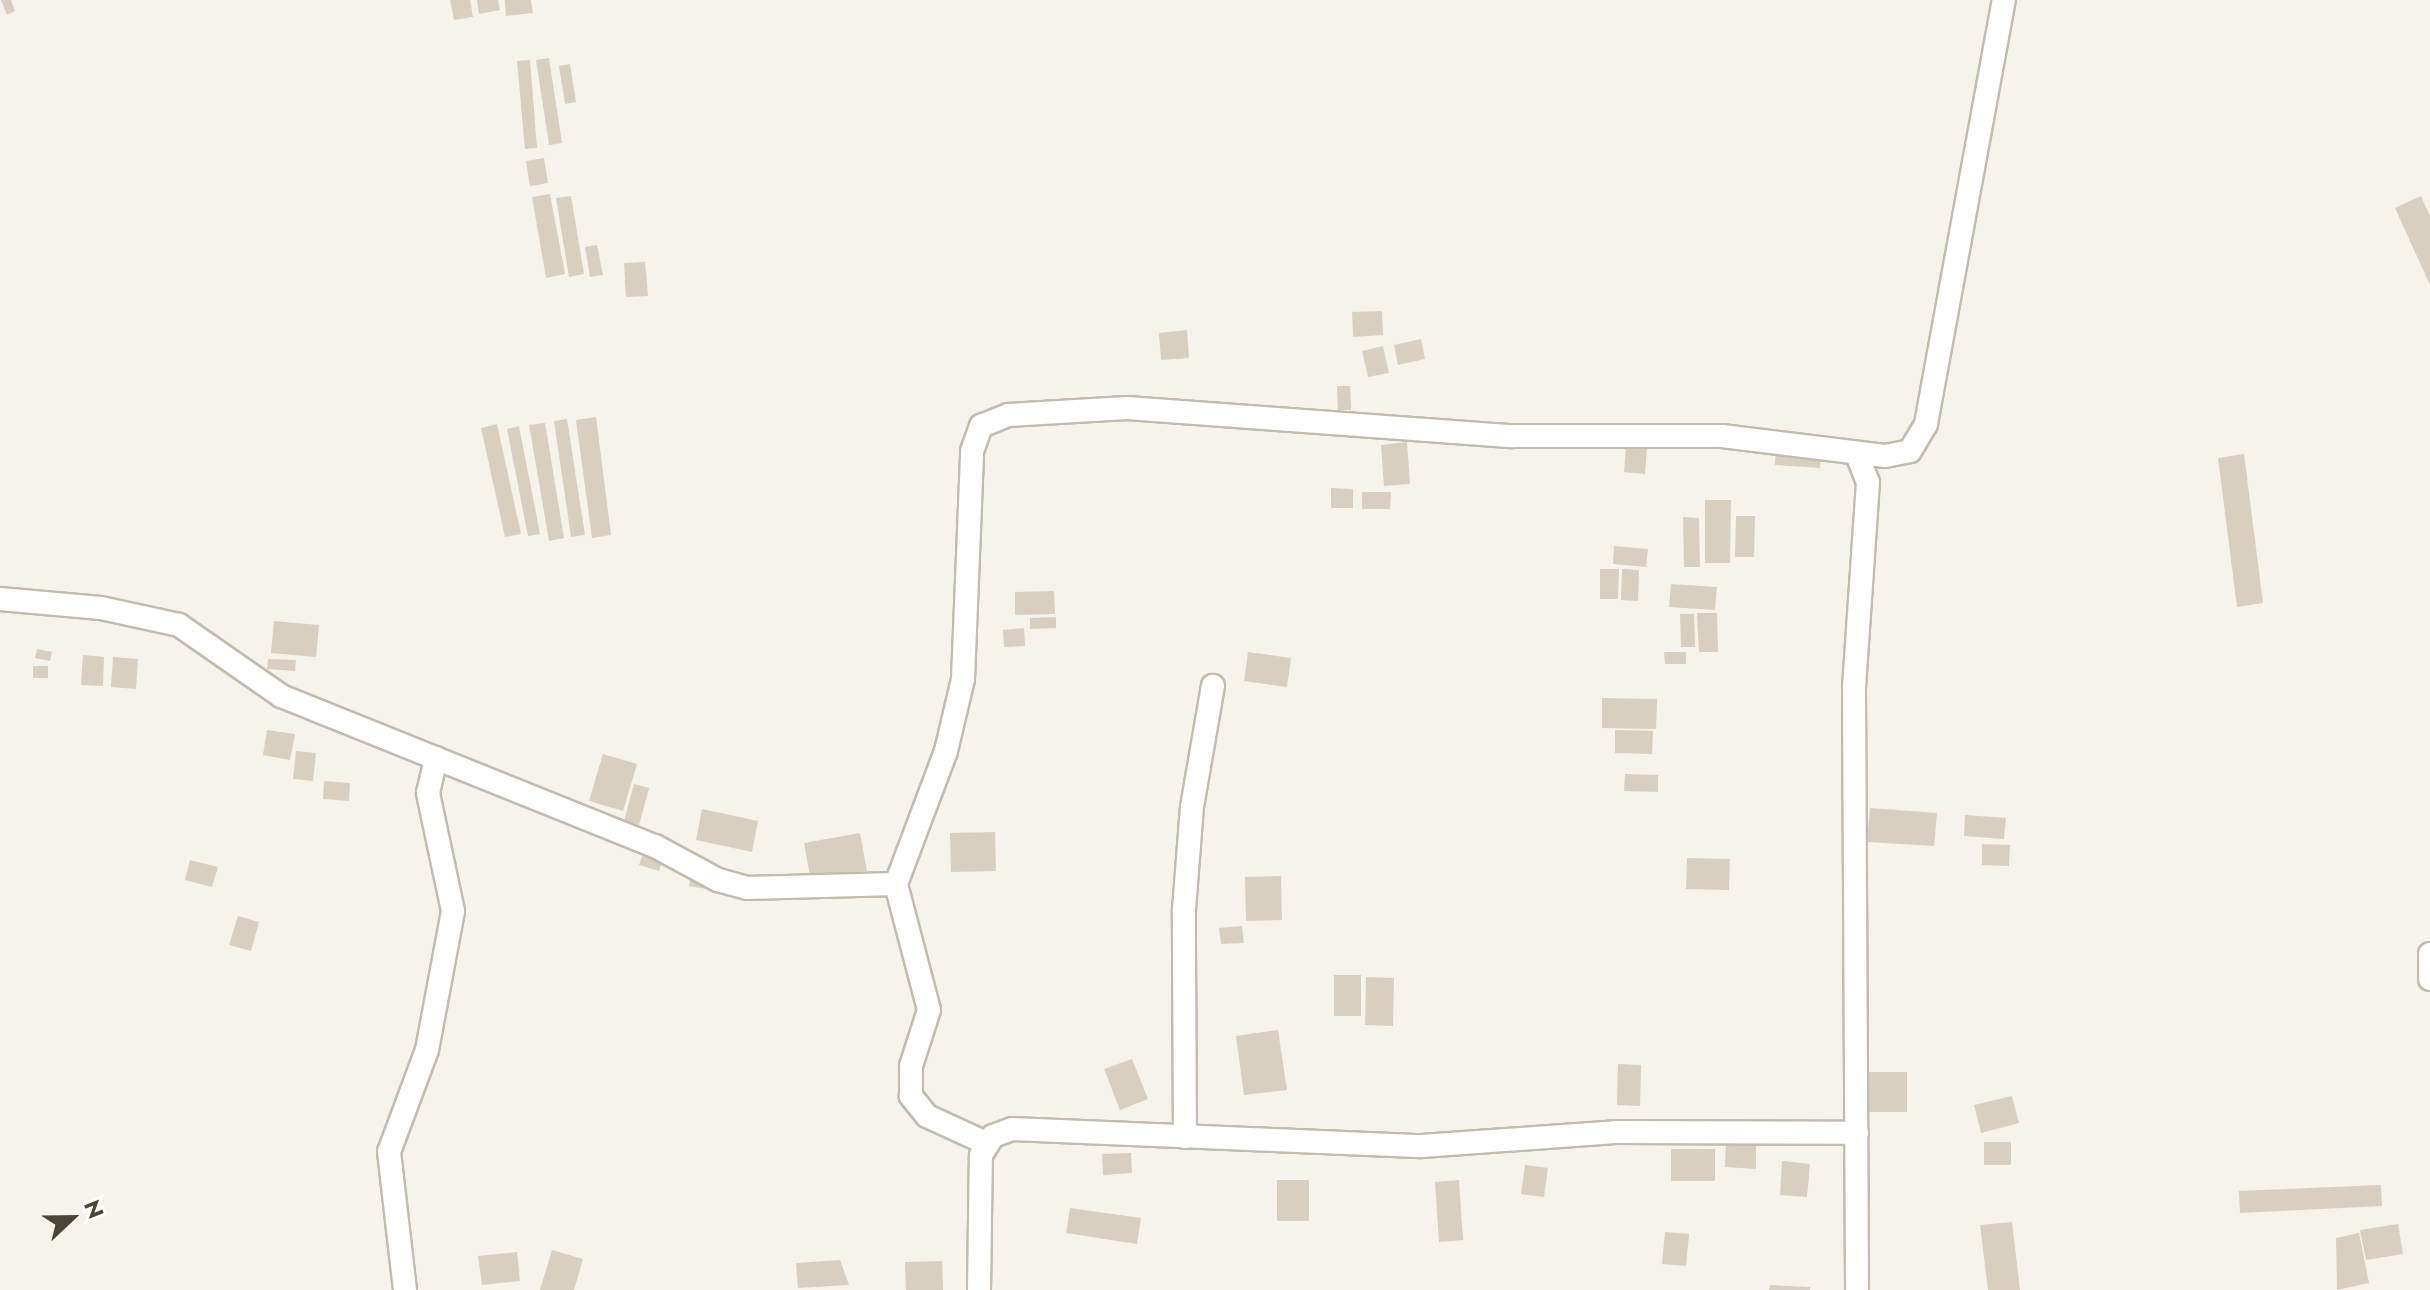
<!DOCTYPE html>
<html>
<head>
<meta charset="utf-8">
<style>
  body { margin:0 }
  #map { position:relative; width:2430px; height:1290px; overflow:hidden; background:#f6f3ec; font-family:Jost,sans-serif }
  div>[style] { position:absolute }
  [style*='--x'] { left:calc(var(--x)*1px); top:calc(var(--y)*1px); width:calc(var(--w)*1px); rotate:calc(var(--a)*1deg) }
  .building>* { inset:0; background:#d8cfc1 }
  .roads { filter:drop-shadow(2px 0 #c2bbae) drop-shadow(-2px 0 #c2bbae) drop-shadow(0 2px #c2bbae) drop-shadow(0 -2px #c2bbae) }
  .minor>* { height:22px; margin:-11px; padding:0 11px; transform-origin:11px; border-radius:11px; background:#fff }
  span { translate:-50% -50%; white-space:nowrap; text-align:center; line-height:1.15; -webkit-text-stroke:8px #fff; paint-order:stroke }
  .north { position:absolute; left:32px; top:1178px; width:80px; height:80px; -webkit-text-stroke:6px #fff; paint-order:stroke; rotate:68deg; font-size:22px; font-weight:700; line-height:32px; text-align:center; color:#4b4439 }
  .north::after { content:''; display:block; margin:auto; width:28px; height:36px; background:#4b4439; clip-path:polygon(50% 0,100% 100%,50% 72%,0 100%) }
</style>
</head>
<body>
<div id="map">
  <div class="building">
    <div style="clip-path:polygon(1px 0,11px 0,15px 11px,7px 15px)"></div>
    <div style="clip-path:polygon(450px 0,470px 0,473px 17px,454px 20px)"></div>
    <div style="clip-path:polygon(477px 0,498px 0,500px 10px,479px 14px)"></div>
    <div style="clip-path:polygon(505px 0,531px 0,533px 13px,506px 16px)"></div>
    <div style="clip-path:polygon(549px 58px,562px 143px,549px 145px,536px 60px)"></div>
    <div style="clip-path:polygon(530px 60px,537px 148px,525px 149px,517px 61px)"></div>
    <div style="clip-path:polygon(570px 64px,576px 102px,565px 104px,559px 66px)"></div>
    <div style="clip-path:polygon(544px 158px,548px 183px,530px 186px,526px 161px)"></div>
    <div style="clip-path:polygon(550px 194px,565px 274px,546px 278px,532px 197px)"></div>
    <div style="clip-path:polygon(571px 196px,584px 274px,569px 277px,556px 198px)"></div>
    <div style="clip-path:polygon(2421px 196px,2430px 216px,2430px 285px,2395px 208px)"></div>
    <div style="clip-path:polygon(597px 245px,603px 275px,590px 277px,585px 247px)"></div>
    <div style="clip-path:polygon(645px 262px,648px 296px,626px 297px,624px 263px)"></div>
    <div style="clip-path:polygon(1382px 311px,1383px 335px,1353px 337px,1352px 312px)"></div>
    <div style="clip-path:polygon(1187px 330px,1189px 358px,1161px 360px,1159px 333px)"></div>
    <div style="clip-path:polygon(1421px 339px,1425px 359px,1398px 365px,1394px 345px)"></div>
    <div style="clip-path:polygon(1383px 346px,1389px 373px,1368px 377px,1362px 351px)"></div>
    <div style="clip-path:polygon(1337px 386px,1350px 386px,1351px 410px,1338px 410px)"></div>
    <div style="clip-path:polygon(596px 417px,611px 535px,592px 538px,576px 420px)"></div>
    <div style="clip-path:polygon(567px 419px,585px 535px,571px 537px,554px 421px)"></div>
    <div style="clip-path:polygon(545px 423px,564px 538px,549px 541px,529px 425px)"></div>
    <div style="clip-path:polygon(497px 424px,521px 534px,505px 537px,481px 428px)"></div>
    <div style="clip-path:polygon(519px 426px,540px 534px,528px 536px,507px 429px)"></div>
    <div style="clip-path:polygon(1407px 442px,1410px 484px,1384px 486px,1381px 445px)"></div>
    <div style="clip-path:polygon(1626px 446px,1647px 448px,1645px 474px,1624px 472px)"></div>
    <div style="clip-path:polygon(1776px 447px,1821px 450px,1820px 468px,1775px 465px)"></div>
    <div style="clip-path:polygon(2244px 454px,2263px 603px,2237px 607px,2218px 458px)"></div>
    <div style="clip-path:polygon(1331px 488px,1353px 489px,1353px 508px,1331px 508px)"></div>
    <div style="clip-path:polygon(1362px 492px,1391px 492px,1390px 509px,1362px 509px)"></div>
    <div style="clip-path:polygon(1705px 500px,1731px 500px,1730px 563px,1705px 563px)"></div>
    <div style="clip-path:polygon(1736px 516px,1755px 516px,1754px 557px,1735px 557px)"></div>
    <div style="clip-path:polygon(1683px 517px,1699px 518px,1700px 567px,1684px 567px)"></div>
    <div style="clip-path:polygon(1614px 546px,1648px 549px,1646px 567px,1613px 564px)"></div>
    <div style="clip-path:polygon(1600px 569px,1619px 569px,1618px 599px,1600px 599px)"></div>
    <div style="clip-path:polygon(1622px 569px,1639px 570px,1638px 601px,1621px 600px)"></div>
    <div style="clip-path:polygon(1671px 584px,1717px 587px,1715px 610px,1669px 607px)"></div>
    <div style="clip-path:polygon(1054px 591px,1055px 614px,1015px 615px,1015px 592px)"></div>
    <div style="clip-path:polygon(1697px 613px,1717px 613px,1718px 652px,1699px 652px)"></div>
    <div style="clip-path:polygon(1680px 614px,1694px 614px,1695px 647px,1681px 647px)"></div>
    <div style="clip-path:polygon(1056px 617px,1056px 628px,1030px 629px,1030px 618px)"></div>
    <div style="clip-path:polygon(274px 621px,319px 625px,316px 657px,271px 653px)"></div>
    <div style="clip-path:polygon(1024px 628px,1025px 646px,1004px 647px,1003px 630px)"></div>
    <div style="clip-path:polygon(37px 649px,52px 652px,50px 661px,35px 658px)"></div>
    <div style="clip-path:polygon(1248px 652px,1291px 658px,1287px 687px,1244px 681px)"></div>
    <div style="clip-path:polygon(1664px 652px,1686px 652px,1686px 664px,1665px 664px)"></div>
    <div style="clip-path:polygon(83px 655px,104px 657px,103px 686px,81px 685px)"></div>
    <div style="clip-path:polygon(113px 657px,138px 659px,136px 689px,111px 687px)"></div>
    <div style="clip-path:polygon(268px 659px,296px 660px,295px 671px,267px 669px)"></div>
    <div style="clip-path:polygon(33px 666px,48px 666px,48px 678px,33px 678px)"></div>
    <div style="clip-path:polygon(1602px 698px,1657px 699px,1656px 729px,1602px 728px)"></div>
    <div style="clip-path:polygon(267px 730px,295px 734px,290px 760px,263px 755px)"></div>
    <div style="clip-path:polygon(1615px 730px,1653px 731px,1652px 754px,1615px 753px)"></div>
    <div style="clip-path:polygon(296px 751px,316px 753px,313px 781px,293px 779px)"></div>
    <div style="clip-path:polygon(603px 754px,637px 764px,623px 811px,589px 801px)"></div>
    <div style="clip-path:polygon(1625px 774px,1658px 775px,1658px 792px,1624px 791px)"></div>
    <div style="clip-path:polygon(324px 781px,350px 783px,349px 801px,323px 799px)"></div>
    <div style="clip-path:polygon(634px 784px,649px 788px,639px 825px,624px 821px)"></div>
    <div style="clip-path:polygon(1870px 808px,1937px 813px,1934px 846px,1867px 842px)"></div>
    <div style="clip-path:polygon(702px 809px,758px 821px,752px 852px,696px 840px)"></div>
    <div style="clip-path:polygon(1965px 815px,2006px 818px,2004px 839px,1964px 836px)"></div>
    <div style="clip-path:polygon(995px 832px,996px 871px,951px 872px,950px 833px)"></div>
    <div style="clip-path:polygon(860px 833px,867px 871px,811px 881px,804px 843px)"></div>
    <div style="clip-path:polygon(1982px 844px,2010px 845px,2009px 866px,1982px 865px)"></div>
    <div style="clip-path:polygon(645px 849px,664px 856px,659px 871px,639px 865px)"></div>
    <div style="clip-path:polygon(1687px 858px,1730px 859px,1729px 890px,1686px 889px)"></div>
    <div style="clip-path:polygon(190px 860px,218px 867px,212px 887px,185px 880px)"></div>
    <div style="clip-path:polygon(691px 876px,708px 879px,707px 889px,689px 886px)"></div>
    <div style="clip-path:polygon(1281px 876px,1282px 920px,1246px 921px,1245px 877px)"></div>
    <div style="clip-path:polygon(238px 916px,259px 922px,251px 951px,229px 945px)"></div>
    <div style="clip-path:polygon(1242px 926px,1244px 943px,1221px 944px,1219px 928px)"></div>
    <div style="clip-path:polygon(1334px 975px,1361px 975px,1361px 1016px,1334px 1016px)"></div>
    <div style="clip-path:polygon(1366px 977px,1394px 978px,1393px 1026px,1365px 1025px)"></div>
    <div style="clip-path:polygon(1278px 1030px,1287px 1090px,1244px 1095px,1236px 1036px)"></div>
    <div style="clip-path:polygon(1132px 1059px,1148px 1099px,1120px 1110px,1104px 1069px)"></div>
    <div style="clip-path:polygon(1618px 1064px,1641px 1065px,1640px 1106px,1617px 1105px)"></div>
    <div style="clip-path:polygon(1867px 1072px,1907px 1072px,1907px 1112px,1868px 1112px)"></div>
    <div style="clip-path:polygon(2012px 1096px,2019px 1123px,1981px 1133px,1974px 1105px)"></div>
    <div style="clip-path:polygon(1726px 1142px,1756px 1143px,1756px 1169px,1725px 1167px)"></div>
    <div style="clip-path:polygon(1984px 1142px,2011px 1142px,2011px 1165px,1984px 1165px)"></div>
    <div style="clip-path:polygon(1671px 1149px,1715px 1149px,1715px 1181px,1671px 1181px)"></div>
    <div style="clip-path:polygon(1131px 1153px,1132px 1173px,1103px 1175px,1102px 1154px)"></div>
    <div style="clip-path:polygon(1782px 1161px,1810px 1164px,1807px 1197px,1780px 1195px)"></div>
    <div style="clip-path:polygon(1525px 1165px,1548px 1168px,1544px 1197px,1521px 1194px)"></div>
    <div style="clip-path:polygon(1277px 1180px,1309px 1180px,1309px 1221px,1277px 1221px)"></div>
    <div style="clip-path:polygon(1459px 1180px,1463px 1240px,1439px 1242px,1435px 1182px)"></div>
    <div style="clip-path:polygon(2381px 1185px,2382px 1206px,2240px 1213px,2239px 1191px)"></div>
    <div style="clip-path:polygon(1070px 1208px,1141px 1218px,1137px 1244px,1066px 1233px)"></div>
    <div style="clip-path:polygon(2012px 1222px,2020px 1290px,1988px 1290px,1980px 1225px)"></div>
    <div style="clip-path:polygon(2398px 1224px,2403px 1254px,2366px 1260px,2360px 1230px)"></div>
    <div style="clip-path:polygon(1665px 1232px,1689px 1234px,1686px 1266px,1662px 1264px)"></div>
    <div style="clip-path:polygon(2359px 1233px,2369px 1283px,2337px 1290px,2336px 1238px)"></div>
    <div style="clip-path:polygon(552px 1250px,583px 1259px,574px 1290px,540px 1290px)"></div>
    <div style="clip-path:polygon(517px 1252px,520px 1281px,482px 1285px,478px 1256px)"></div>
    <div style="clip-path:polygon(840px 1260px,849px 1285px,798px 1288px,796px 1263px)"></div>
    <div style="clip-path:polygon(942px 1261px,943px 1290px,906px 1290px,905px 1262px)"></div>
    <div style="clip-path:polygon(1770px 1285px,1810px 1287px,1810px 1290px,1769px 1290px)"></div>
  </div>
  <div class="roads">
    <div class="minor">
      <div style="--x:1857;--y:454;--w:30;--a:69"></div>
      <div style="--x:1868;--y:482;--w:207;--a:93.9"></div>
      <div style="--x:1854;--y:689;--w:601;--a:89.71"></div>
      <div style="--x:0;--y:599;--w:101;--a:5.1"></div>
      <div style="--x:101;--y:608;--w:80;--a:12.3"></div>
      <div style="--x:179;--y:625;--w:124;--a:34.8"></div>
      <div style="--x:281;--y:696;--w:403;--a:21.9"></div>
      <div style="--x:655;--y:846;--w:72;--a:28.4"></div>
      <div style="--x:718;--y:880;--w:30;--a:15"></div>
      <div style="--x:747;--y:888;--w:149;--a:-1.5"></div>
      <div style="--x:2430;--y:954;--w:25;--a:90"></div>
      <div style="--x:1185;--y:1137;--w:227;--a:-90.3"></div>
      <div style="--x:1184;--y:910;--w:103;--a:-85.6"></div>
      <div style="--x:1192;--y:807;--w:123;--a:-80.2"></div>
      <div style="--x:986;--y:1143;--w:65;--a:-155.4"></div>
      <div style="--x:927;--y:1116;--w:26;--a:-129"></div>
      <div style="--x:911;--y:1096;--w:30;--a:-90"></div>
      <div style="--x:911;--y:1066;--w:59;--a:-72.2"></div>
      <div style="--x:929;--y:1010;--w:130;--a:-104.7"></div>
      <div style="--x:896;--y:884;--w:142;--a:-69.4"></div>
      <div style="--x:946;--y:751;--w:74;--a:-76.7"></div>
      <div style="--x:963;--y:679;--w:228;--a:-87.7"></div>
      <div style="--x:972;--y:451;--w:27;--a:-70"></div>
      <div style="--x:981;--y:426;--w:29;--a:-22"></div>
      <div style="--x:1008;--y:415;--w:119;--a:-3.4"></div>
      <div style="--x:1127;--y:408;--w:386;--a:4.2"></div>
      <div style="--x:1512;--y:436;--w:210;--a:0"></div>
      <div style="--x:1722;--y:436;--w:164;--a:7"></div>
      <div style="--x:1885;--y:456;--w:25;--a:-11"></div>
      <div style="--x:1910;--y:451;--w:31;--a:-59"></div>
      <div style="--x:1926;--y:424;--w:431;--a:-79.6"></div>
      <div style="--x:405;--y:1290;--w:139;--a:-96.6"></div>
      <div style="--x:389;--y:1152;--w:109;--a:-69.6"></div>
      <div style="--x:427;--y:1050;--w:141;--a:-79.4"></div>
      <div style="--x:453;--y:911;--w:121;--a:-102"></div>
      <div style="--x:428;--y:793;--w:36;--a:-77"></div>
      <div style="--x:979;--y:1290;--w:135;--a:-89.2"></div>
      <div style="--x:981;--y:1155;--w:22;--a:-58"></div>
      <div style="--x:993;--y:1136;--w:20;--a:-20"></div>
      <div style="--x:1012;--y:1129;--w:410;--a:2.4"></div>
      <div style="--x:1422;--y:1146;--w:194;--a:-4.1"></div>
      <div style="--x:1615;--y:1132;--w:242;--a:0.2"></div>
    </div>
  </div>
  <div class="north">N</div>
</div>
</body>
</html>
